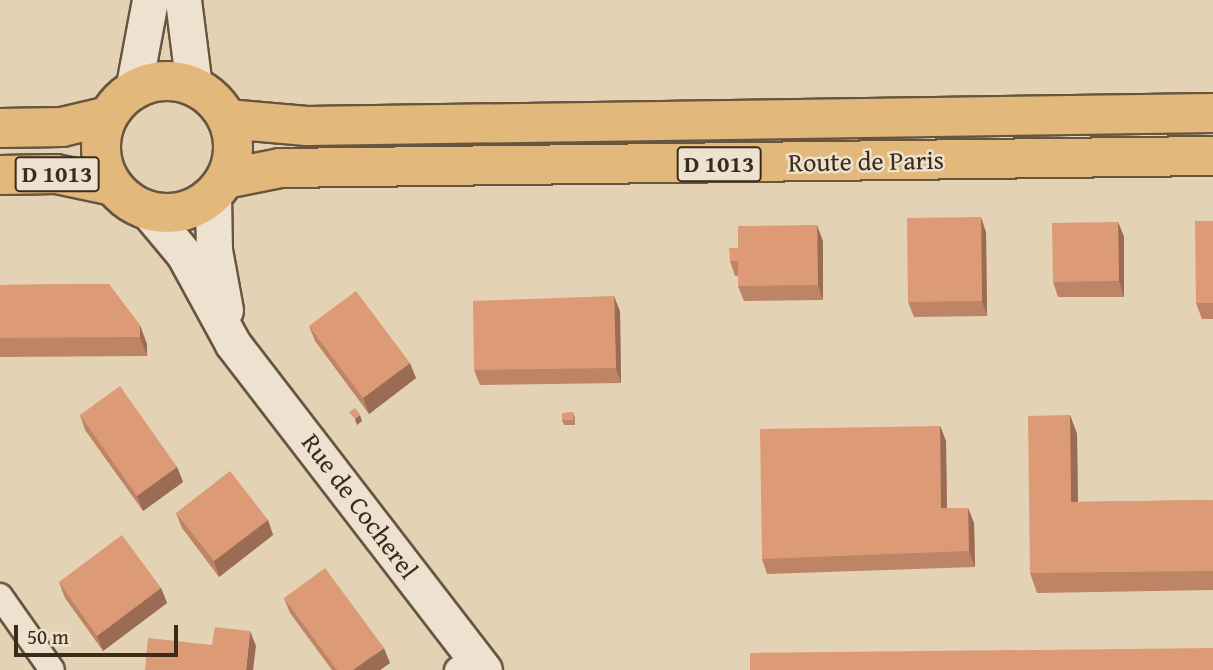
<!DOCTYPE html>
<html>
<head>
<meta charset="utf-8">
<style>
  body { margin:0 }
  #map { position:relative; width:1213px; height:670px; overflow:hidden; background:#e4d2b5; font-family:"Gentium Book Plus",serif }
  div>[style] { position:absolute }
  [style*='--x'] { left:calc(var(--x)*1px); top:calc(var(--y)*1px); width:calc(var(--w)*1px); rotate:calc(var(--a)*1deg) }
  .roads { filter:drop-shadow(2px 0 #675540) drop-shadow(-2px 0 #675540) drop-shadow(0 2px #675540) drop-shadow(0 -2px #675540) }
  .street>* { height:24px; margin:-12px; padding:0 12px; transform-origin:12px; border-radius:12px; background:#ede2cf }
  .secondary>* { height:35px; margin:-17.5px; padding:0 17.5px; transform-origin:17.5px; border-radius:17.5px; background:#ede2cf }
  .primary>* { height:38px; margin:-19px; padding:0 19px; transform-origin:19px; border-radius:19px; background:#e2b97a }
  .primary>.ring { margin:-19px; padding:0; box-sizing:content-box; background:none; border:38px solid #e2b97a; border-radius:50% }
  .wall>* { inset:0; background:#bd8466 }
  .shaded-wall>* { inset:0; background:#9a6c53 }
  .building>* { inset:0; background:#dc9a77 }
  span { translate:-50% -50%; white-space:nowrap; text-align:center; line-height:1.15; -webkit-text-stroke:5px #ede2cf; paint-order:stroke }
  .shield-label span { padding:2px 5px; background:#ede2cf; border:2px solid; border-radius:5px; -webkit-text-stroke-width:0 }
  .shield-label { font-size:24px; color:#3d2b19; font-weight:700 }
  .street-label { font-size:26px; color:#3d2b19 }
  .scale { position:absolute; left:14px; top:625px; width:164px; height:32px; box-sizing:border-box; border:4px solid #3d2b19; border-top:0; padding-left:9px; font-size:21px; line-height:24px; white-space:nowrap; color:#3d2b19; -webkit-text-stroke:5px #ede2cf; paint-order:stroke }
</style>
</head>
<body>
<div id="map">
  <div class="roads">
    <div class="street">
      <div style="--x:0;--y:596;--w:90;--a:54.9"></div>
      <div style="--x:457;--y:670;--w:21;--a:-35"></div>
    </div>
    <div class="secondary">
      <div style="--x:183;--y:0;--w:88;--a:82.8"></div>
      <div style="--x:133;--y:91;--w:93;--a:-79.4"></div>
      <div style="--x:213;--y:195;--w:55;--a:89"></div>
      <div style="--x:214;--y:250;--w:61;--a:79.6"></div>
      <div style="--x:148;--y:211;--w:56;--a:50.1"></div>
      <div style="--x:184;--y:254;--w:102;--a:61.4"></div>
      <div style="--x:233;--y:344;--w:411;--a:52.4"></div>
    </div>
    <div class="primary">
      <div class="ring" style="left:101px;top:81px;width:94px;height:94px"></div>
      <div style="--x:227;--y:119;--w:80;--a:5"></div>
      <div style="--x:307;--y:126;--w:906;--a:-0.82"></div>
      <div style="--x:0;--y:128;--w:62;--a:-0.9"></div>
      <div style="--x:62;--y:127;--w:47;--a:-13.4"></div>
      <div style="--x:0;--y:175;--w:56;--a:-1"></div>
      <div style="--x:56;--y:174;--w:58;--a:11.9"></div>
      <div style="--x:225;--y:179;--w:56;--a:-11.3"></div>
      <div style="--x:280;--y:168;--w:933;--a:-0.74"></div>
    </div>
  </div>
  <div class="wall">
    <div style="clip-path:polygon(1213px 221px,1213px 319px,1202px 319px,1196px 303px)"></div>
    <div style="clip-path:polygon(1118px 222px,1124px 237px,1124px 297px,1058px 297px,1053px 282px)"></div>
    <div style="clip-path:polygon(986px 232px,987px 316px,914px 317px,908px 302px)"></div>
    <div style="clip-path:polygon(823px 241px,823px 300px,744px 301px,738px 286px,738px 276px,735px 276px,730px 261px,738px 248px)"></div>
    <div style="clip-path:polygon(109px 284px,147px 344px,147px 356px,0 357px,0 285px)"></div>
    <div style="clip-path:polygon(620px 311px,621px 383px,480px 385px,474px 370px)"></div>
    <div style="clip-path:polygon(309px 326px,416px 378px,369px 414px,315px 341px)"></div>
    <div style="clip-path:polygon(573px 412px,575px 418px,575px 425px,564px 425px,562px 420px)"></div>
    <div style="clip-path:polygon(80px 415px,177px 467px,183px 482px,143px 511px,85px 430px)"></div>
    <div style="clip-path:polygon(1070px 415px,1077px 434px,1078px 502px,1213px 500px,1213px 590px,1037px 593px,1030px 573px)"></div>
    <div style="clip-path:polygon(940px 426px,946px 441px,947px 508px,968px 508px,974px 523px,975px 567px,767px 574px,762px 559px)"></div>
    <div style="clip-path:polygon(176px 513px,268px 520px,273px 535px,219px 577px,182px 528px)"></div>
    <div style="clip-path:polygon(59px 582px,161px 588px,167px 603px,103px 651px,65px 598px)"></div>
    <div style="clip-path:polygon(284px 598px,390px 663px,380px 670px,332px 670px,290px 613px)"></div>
  </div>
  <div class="shaded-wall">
    <div style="clip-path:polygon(981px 217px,986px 232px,987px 316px,982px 301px)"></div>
    <div style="clip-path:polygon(1118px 222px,1124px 237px,1124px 297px,1119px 281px)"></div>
    <div style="clip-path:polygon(817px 225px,823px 241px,823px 300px,818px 285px)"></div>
    <div style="clip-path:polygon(614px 296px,620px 311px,621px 383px,616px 368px)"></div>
    <div style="clip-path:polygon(140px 325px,147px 344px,147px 356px,140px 337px)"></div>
    <div style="clip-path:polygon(410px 363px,416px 378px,369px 414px,363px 398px)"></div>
    <div style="clip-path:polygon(360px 415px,362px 421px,357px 425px,355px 419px)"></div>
    <div style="clip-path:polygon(1070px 415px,1077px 434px,1078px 521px,1071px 502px)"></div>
    <div style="clip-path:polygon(940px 426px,946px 441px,947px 523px,941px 508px)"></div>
    <div style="clip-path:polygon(177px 467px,183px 482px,143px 511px,137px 496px)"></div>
    <div style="clip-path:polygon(968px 508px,974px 523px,975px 567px,969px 551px)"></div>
    <div style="clip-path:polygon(268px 520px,273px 535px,219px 577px,214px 561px)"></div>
    <div style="clip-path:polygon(161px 588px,167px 603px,103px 651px,97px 636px)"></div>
    <div style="clip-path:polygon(250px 631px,256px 646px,253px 670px,246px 670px)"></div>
    <div style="clip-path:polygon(384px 648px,390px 663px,380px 670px,353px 670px)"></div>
  </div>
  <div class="building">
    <div style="clip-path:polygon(981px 217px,982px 301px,908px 302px,907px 218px)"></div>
    <div style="clip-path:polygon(1195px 221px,1213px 221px,1213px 303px,1196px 303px)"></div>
    <div style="clip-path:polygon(1118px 222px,1119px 281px,1053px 282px,1052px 223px)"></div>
    <div style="clip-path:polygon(817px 225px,818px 285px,738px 286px,738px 261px,730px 261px,729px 248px,738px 248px,738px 226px)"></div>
    <div style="clip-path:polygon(109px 284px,140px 325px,140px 337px,0 338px,0 285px)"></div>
    <div style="clip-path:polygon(356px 291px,410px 363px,363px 398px,309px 326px)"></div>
    <div style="clip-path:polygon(614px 296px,616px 368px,474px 370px,473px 301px)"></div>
    <div style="clip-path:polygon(120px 386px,177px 467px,137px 496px,80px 415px)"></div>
    <div style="clip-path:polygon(355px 408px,360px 415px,355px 419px,349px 412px)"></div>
    <div style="clip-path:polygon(573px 412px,573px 420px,562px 420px,562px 413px)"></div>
    <div style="clip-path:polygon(1070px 415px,1071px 502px,1213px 500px,1213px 571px,1030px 573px,1028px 416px)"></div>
    <div style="clip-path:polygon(940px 426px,941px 508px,968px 508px,969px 551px,762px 559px,760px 429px)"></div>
    <div style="clip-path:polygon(230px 471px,268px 520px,214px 561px,176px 513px)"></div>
    <div style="clip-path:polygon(122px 535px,161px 588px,97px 636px,59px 582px)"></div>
    <div style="clip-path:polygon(325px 568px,384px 648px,353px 670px,337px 670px,284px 598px)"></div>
    <div style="clip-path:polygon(215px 627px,250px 631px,246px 670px,145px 670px,148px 638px,212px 645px)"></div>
    <div style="clip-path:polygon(1213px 648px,1213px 670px,750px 670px,750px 653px)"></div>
  </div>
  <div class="shield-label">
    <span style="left:719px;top:164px">D 1013</span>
    <span style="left:57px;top:174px">D 1013</span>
  </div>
  <div class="street-label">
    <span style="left:866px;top:161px;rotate:-1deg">Route de Paris</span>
    <span style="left:360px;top:506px;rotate:53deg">Rue de Cocherel</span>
  </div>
  <div class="scale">50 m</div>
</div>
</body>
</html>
